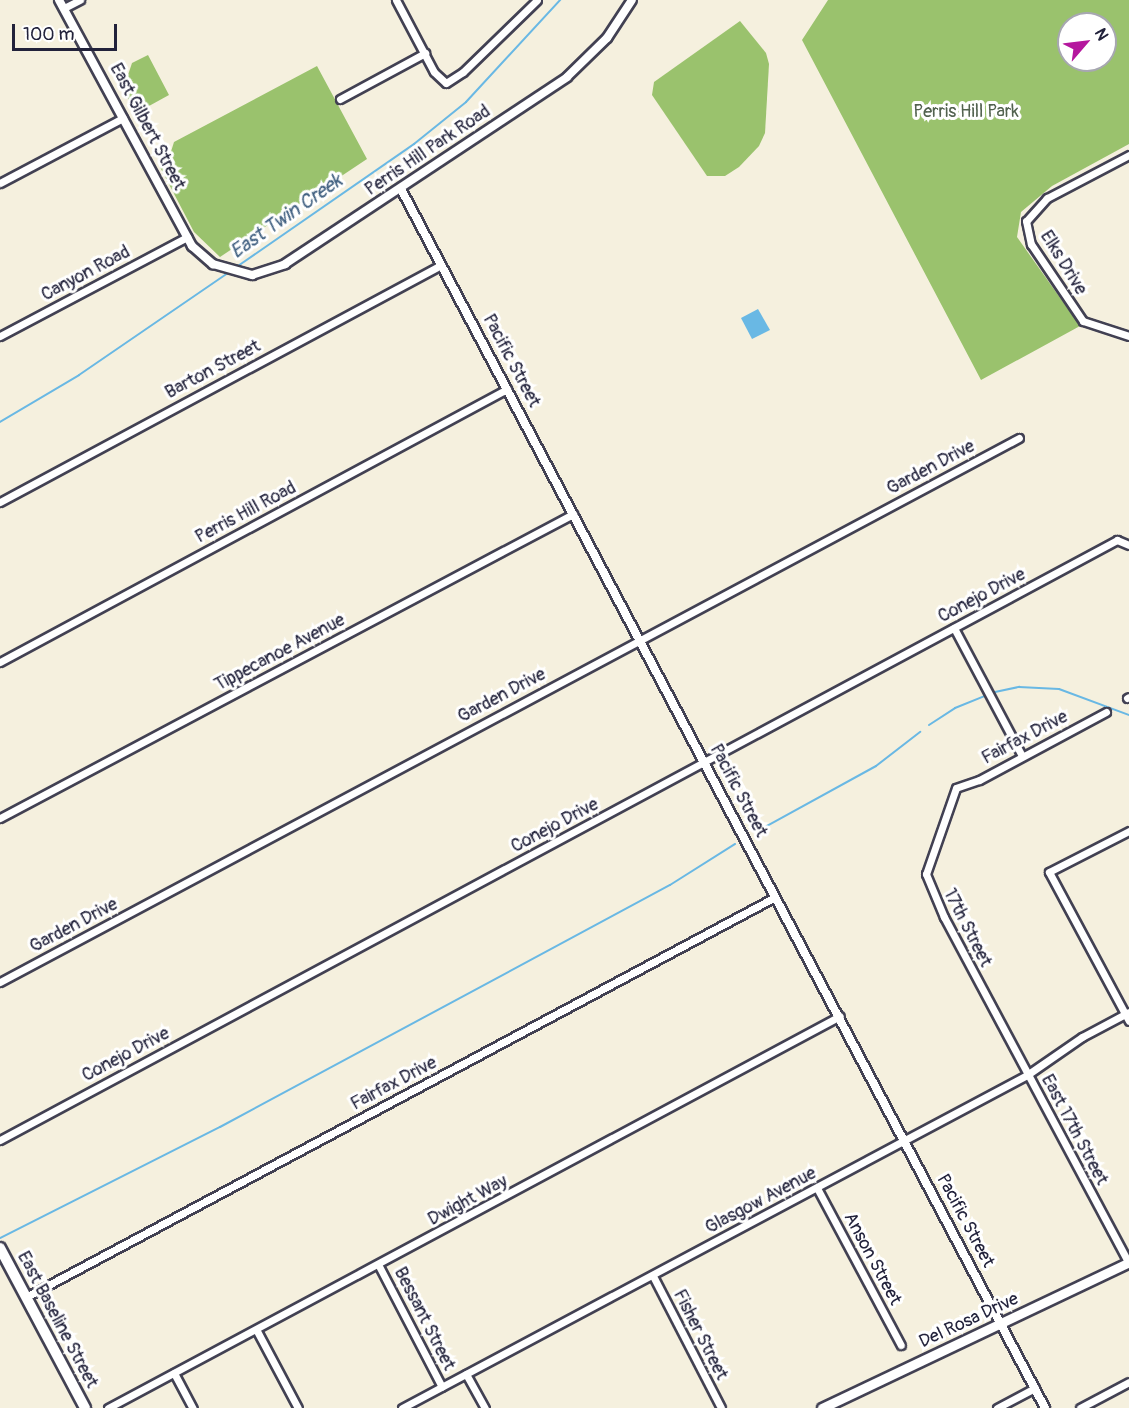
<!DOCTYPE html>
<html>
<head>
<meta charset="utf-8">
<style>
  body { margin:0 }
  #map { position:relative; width:1129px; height:1408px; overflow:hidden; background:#f5f0de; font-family:Pangolin,sans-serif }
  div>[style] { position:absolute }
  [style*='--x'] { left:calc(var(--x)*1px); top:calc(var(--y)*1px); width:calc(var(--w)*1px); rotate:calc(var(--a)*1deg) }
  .green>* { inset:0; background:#9ac26d }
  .water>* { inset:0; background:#69b8e4 }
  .stream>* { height:2px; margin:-1px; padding:0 1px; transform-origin:1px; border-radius:1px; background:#69b8e4 }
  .roads { filter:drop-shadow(2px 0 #424153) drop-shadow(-2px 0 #424153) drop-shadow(0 2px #424153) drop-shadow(0 -2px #424153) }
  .minor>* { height:7px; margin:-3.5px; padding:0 3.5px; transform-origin:3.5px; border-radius:3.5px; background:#fff }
  .tertiary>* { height:8px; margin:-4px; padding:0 4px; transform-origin:4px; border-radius:4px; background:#fff }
  .secondary>* { height:9px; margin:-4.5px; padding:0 4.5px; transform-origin:4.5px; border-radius:4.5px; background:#fff }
  .primary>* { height:10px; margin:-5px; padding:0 5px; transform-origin:5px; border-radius:5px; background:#fff }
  span { translate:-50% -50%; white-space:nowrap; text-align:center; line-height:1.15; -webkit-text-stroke:6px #fff; paint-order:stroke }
  .park-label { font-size:18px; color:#52624f }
  .street-label { font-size:18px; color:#22223b }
  .water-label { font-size:20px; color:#3e5e7f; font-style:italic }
  .north { position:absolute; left:1057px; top:12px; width:60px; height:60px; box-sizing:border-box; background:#fff; border:2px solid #a7a7b1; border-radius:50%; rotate:62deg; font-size:16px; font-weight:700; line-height:24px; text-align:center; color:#22223b }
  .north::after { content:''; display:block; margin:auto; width:21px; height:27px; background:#b5179e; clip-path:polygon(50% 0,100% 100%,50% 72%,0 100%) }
  .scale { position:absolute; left:12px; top:24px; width:105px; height:27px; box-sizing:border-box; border:3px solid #22223b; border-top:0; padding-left:8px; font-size:18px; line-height:21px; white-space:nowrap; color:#22223b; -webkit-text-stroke:4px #fff; paint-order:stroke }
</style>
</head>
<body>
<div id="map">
  <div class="green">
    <div style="clip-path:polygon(evenodd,828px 0,1129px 0,1129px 144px,1052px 186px,1021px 212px,1017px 237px,1080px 326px,981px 380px,802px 40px,828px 0,1069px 24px,1105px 24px,1105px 60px,1069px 60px,1069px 24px)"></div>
    <div style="clip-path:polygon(740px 21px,766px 53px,769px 64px,765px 133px,759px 146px,739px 167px,725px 176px,707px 176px,652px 95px,654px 82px)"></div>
    <div style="clip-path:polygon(148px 55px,169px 95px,149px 106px,131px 104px,114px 73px,128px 75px,132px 63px)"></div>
    <div style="clip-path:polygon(317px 66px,367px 159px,220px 257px,194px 232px,160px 167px,169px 158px,174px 142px)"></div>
  </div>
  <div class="water">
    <div style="clip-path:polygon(758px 309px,770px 330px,752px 339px,741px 318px)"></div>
  </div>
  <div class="stream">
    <div style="--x:235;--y:268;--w:218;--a:-34.7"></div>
    <div style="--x:414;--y:144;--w:67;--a:-38.9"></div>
    <div style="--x:466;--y:102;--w:139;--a:-47.3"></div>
    <div style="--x:0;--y:422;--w:92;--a:-30.7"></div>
    <div style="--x:79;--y:375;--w:184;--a:-34.4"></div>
    <div style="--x:995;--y:692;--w:25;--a:-12"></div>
    <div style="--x:1019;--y:687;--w:40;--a:2.9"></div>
    <div style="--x:1059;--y:689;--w:75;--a:20.4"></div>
    <div style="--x:929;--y:725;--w:31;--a:-33"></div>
    <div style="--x:955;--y:708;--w:35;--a:-22"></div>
    <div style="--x:756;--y:832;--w:137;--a:-28.8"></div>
    <div style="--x:876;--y:766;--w:56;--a:-37.7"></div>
    <div style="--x:0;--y:1238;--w:246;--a:-26.8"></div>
    <div style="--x:220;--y:1127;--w:511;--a:-28.27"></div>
    <div style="--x:670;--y:885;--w:77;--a:-32.2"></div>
  </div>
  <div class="roads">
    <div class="minor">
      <div style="--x:396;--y:0;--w:81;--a:62.2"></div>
      <div style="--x:434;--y:72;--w:16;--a:43"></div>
      <div style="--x:446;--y:83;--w:20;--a:-33"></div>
      <div style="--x:463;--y:72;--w:103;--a:-44.2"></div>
      <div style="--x:64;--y:8;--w:18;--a:-27"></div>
      <div style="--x:340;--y:99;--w:97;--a:-28.4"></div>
      <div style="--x:1129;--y:155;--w:93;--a:152.3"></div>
      <div style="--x:1047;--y:198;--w:31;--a:132"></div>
      <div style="--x:1026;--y:221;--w:24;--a:78"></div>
      <div style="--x:1031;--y:244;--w:93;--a:56"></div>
      <div style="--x:1083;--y:321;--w:48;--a:18.1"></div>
      <div style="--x:0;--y:183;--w:139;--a:-27.9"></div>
      <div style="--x:0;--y:336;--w:212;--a:-27.9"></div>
      <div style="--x:0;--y:502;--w:501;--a:-28.25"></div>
      <div style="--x:954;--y:628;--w:145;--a:62"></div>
      <div style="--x:0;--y:662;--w:576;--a:-28.3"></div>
      <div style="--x:1127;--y:698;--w:2;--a:-27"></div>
      <div style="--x:1106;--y:712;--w:144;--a:151.8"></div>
      <div style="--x:979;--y:780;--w:24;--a:161"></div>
      <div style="--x:956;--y:788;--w:91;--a:109.2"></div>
      <div style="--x:926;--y:874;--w:47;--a:67.3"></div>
      <div style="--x:944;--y:917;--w:391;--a:61.9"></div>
      <div style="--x:0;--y:818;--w:649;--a:-27.95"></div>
      <div style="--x:1129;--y:831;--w:90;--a:152.9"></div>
      <div style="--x:1049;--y:872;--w:169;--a:61.8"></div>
      <div style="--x:0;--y:982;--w:1155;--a:-28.1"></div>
      <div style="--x:0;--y:1140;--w:1268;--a:-28.24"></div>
      <div style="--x:1117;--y:540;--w:13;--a:23"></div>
      <div style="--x:817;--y:1188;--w:178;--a:61.9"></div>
      <div style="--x:379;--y:1266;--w:136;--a:62.5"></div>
      <div style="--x:653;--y:1276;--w:148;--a:62.7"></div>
      <div style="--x:26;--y:1297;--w:849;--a:-28.1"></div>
      <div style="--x:257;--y:1331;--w:87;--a:62"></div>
      <div style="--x:174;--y:1373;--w:40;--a:62"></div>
      <div style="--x:466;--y:1374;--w:39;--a:61"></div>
      <div style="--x:108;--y:1408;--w:830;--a:-28.17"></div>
      <div style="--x:402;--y:1408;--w:708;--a:-28.05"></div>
      <div style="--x:1027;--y:1075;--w:67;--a:-34.6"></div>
      <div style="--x:1082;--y:1037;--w:53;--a:-28"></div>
      <div style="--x:997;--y:1408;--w:43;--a:-27.8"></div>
      <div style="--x:1080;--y:1408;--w:55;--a:-28"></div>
    </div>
    <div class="tertiary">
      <div style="--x:59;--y:0;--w:280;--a:61.6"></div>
      <div style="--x:192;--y:246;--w:28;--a:41"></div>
      <div style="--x:213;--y:264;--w:41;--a:15.8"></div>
      <div style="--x:252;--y:275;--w:35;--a:-18"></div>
      <div style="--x:285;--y:264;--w:338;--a:-33.5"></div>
      <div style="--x:567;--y:77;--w:56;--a:-44.3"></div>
      <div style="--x:607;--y:38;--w:45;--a:-56.7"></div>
      <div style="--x:401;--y:189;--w:1379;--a:62.15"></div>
    </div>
    <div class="secondary">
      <div style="--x:822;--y:1408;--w:340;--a:-25.4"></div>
    </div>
    <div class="primary">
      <div style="--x:0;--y:1248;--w:181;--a:62"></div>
    </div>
  </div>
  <div class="park-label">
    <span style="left:966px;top:112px">Perris Hill Park</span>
  </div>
  <div class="street-label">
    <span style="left:147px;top:127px;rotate:62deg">East Gilbert Street</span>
    <span style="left:428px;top:151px;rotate:-34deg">Perris Hill Park Road</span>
    <span style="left:1063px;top:263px;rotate:58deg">Elks Drive</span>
    <span style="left:86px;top:274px;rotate:-28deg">Canyon Road</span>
    <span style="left:511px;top:361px;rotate:62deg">Pacific Street</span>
    <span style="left:213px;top:370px;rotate:-28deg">Barton Street</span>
    <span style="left:931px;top:468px;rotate:-28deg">Garden Drive</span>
    <span style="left:246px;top:513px;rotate:-28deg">Perris Hill Road</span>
    <span style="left:982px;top:596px;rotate:-28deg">Conejo Drive</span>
    <span style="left:280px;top:653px;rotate:-28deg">Tippecanoe Avenue</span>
    <span style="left:502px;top:696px;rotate:-28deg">Garden Drive</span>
    <span style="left:1025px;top:738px;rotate:-28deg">Fairfax Drive</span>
    <span style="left:738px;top:791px;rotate:62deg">Pacific Street</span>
    <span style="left:555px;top:826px;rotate:-28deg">Conejo Drive</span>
    <span style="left:74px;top:926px;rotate:-28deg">Garden Drive</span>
    <span style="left:967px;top:928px;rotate:63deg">17th Street</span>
    <span style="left:126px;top:1055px;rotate:-28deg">Conejo Drive</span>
    <span style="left:394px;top:1084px;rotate:-28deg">Fairfax Drive</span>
    <span style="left:1074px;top:1130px;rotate:62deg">East 17th Street</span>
    <span style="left:468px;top:1201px;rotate:-28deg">Dwight Way</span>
    <span style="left:761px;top:1201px;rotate:-28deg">Glasgow Avenue</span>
    <span style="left:965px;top:1221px;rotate:62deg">Pacific Street</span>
    <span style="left:872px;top:1259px;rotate:62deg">Anson Street</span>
    <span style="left:424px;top:1319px;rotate:63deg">Bessant Street</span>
    <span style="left:57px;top:1320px;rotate:62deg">East Baseline Street</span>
    <span style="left:969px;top:1321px;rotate:-25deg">Del Rosa Drive</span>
    <span style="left:700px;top:1335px;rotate:63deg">Fisher Street</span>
  </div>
  <div class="water-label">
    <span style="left:286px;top:216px;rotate:-35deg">East Twin Creek</span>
  </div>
  <div class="north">N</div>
  <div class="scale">100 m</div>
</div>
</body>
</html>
